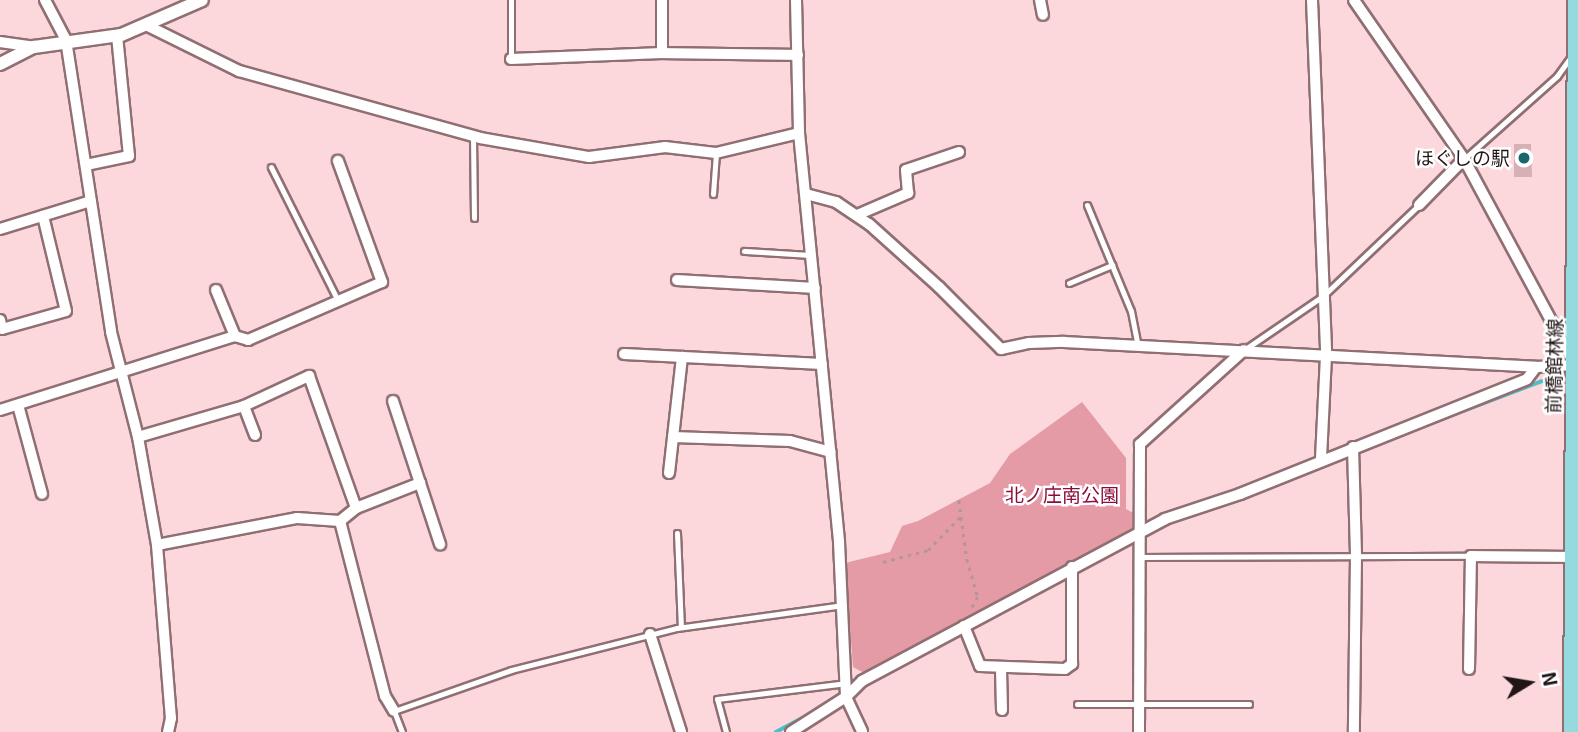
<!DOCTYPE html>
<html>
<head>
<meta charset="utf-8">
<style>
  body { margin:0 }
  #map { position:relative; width:1578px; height:732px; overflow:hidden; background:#fcd7dc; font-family:"Exo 2","Noto Sans JP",sans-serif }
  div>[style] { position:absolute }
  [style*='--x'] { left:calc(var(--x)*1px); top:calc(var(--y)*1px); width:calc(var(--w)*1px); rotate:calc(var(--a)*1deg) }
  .green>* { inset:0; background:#e59ba6 }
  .stream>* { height:3.5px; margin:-1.75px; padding:0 1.75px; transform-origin:1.75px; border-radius:1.75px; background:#4bc0c7 }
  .building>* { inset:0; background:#d5b1b6 }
  .path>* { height:2.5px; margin-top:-1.25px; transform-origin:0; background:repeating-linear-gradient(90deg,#b3969a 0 3.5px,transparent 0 8.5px) }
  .roads { filter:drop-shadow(2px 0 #906f73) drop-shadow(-2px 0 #906f73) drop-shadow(0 2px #906f73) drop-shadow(0 -2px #906f73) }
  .service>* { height:5px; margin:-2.5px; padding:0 2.5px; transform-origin:2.5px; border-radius:2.5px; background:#fff }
  .minor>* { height:10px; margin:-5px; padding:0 5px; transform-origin:5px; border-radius:5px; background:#fff }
  .tertiary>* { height:12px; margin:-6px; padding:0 6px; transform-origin:6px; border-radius:6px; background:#fff }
  .primary>* { height:16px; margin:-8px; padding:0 8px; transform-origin:8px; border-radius:8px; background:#95dadf }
  .dots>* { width:19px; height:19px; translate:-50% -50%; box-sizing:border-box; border:4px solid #fff; border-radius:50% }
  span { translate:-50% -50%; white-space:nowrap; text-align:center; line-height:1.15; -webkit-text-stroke:5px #fff; paint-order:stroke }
  .poi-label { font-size:19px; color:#211517 }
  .right { translate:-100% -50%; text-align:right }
  .street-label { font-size:19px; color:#211517 }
  .park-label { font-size:19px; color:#8d0c3a }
  .north { position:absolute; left:1494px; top:648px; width:70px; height:70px; -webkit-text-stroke:5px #fff; paint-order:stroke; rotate:79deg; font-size:19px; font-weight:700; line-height:28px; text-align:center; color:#211517 }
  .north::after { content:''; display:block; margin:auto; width:24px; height:32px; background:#211517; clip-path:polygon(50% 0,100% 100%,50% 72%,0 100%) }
</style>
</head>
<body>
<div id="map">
  <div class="green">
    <div style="clip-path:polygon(1082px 402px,1126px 458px,1126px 509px,1137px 515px,1134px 529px,864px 673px,853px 667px,845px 563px,890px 552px,902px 526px,918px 521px,990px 483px,1010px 454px)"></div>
  </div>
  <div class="stream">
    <div style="--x:1374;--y:445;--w:209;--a:-20.8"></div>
    <div style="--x:1161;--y:526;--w:23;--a:-20"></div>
    <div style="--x:859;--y:689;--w:48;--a:-29.7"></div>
    <div style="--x:776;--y:732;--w:41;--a:-27.8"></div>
  </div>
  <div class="building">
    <div style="clip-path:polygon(1514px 144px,1531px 144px,1532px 177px,1514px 177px)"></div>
  </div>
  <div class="path">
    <div style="--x:959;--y:500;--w:60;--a:82.3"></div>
    <div style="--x:967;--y:559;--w:40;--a:74"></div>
    <div style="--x:978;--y:597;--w:16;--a:120"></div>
    <div style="--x:883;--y:562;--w:47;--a:-14.9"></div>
    <div style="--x:928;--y:550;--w:49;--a:-45.8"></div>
  </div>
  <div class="roads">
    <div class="service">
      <div style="--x:511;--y:0;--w:59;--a:90"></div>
      <div style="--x:473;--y:136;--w:82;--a:89.3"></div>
      <div style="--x:1464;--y:159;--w:125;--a:-41.7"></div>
      <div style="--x:1557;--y:76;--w:26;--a:-54"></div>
      <div style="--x:271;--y:167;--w:150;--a:63.4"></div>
      <div style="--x:713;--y:194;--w:41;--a:-85.8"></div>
      <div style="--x:1087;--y:205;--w:115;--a:67.5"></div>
      <div style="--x:1131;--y:311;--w:37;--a:79"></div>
      <div style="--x:744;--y:251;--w:68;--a:3.4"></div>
      <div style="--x:1069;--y:283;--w:47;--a:-22.7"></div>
      <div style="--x:1244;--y:350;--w:96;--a:-34.4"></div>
      <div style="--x:1323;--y:296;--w:132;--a:-43.5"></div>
      <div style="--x:677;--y:533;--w:94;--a:87.6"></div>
      <div style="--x:1139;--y:557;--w:332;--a:-0.2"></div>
      <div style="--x:1077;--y:704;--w:172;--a:0"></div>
      <div style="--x:402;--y:732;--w:22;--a:-111"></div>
      <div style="--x:394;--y:711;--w:124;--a:-19.3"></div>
      <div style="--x:511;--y:670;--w:171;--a:-14.2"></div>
      <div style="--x:677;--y:628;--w:168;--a:-7.9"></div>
      <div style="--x:726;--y:732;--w:34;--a:-105"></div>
      <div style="--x:717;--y:699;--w:131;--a:-7"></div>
    </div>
    <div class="minor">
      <div style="--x:45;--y:0;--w:45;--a:62.3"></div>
      <div style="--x:66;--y:40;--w:295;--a:81.2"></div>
      <div style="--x:111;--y:332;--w:108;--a:75.6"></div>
      <div style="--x:138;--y:437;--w:110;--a:80"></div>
      <div style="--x:157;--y:545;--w:174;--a:85.4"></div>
      <div style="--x:171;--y:718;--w:14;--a:102"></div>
      <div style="--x:662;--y:0;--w:53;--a:90"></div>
      <div style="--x:796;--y:0;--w:133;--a:88.7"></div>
      <div style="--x:799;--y:133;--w:411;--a:84.4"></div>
      <div style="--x:839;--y:542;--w:155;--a:87.4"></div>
      <div style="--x:846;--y:697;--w:38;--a:65"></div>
      <div style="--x:1040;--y:0;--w:15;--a:79"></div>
      <div style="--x:1312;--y:0;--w:356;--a:87.7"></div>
      <div style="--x:1326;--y:356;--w:103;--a:92.8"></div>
      <div style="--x:148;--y:26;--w:102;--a:26.3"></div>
      <div style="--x:239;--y:71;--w:250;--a:15.5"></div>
      <div style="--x:480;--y:138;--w:111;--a:9.9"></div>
      <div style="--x:589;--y:157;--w:77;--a:-7.5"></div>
      <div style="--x:665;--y:147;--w:51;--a:6.7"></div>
      <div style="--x:716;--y:153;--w:85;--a:-13.5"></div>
      <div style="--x:0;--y:42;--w:34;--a:8"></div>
      <div style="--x:511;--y:59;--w:151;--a:-2.3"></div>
      <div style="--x:662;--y:53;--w:136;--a:0.8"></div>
      <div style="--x:86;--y:165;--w:44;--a:-11.8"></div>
      <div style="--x:129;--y:156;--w:121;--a:-95.7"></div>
      <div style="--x:806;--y:194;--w:31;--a:15"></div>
      <div style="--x:836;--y:202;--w:40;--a:34"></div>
      <div style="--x:869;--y:224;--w:94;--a:42"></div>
      <div style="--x:939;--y:287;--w:88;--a:45"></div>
      <div style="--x:1001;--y:349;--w:29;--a:-12"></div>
      <div style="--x:1029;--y:343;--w:35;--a:-2"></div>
      <div style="--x:1064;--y:342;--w:473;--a:3"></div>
      <div style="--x:1536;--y:367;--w:39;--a:-3"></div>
      <div style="--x:1575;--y:365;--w:234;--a:-118.3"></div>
      <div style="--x:1464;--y:159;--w:193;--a:-124.7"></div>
      <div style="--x:1419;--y:205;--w:64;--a:-45.6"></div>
      <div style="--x:857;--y:215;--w:56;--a:-23.3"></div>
      <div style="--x:908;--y:193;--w:23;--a:-95"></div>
      <div style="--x:906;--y:170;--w:56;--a:-18.8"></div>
      <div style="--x:0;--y:229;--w:95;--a:-17.1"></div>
      <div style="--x:677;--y:280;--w:138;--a:3.3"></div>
      <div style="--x:216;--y:290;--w:50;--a:67.6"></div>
      <div style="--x:0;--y:320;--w:9;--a:77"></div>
      <div style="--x:2;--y:329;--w:66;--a:-15.7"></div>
      <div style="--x:66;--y:311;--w:98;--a:-103.6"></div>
      <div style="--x:624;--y:354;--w:198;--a:2.9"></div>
      <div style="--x:393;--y:401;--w:151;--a:71.8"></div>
      <div style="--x:18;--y:405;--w:92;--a:74.9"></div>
      <div style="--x:0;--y:410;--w:246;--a:-17.5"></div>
      <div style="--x:235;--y:336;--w:14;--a:17"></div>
      <div style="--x:248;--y:340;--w:146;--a:-23.4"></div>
      <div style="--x:382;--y:282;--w:129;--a:-110"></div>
      <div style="--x:255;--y:435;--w:31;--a:-111"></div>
      <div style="--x:244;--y:406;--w:72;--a:-24.8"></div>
      <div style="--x:309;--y:376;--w:140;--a:70.4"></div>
      <div style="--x:138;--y:437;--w:110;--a:-16.3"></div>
      <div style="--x:673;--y:437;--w:117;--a:2"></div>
      <div style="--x:790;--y:441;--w:42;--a:15"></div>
      <div style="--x:1353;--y:447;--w:109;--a:88.4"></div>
      <div style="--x:1356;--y:556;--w:176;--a:90.7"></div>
      <div style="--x:669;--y:473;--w:117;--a:-83.6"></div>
      <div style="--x:340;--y:521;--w:21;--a:-39"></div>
      <div style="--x:356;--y:508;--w:69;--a:-21.3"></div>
      <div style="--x:157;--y:545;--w:143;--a:-10.9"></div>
      <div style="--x:297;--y:518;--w:43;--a:4"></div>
      <div style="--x:340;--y:521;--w:181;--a:75.6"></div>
      <div style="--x:385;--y:696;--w:17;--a:59"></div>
      <div style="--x:964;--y:626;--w:43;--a:68.2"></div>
      <div style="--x:980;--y:666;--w:85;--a:2"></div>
      <div style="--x:1065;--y:669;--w:9;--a:-36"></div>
      <div style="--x:1072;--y:664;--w:97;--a:-90"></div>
      <div style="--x:650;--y:634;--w:103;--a:72.4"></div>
      <div style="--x:1001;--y:669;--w:41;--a:88.6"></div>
      <div style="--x:1469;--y:669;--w:113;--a:-89"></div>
      <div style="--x:1471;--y:556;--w:101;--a:0.6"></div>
      <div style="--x:791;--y:732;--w:65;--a:-32.5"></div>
      <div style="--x:846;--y:697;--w:23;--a:-45"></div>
      <div style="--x:862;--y:681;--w:344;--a:-28.1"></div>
      <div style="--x:1165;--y:519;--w:79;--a:-18.4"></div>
      <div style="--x:1240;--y:494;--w:309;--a:-21.8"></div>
      <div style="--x:1527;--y:379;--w:15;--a:-53"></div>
      <div style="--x:1139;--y:732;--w:288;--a:-89.8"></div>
      <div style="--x:1140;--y:444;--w:140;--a:-42.1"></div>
    </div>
    <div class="tertiary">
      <div style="--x:0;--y:64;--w:38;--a:-27"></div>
      <div style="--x:34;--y:47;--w:88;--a:-7.9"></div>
      <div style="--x:121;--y:35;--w:88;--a:-23.4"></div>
    </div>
    <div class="primary">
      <div style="--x:1572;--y:732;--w:732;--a:-89.69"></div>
    </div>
  </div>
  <div class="dots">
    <div style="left:1524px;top:158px;background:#19676c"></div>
  </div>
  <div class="poi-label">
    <span class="right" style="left:1510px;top:158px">ほぐしの駅</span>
  </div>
  <div class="street-label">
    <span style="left:1554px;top:366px;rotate:-89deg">前橋館林線</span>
  </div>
  <div class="park-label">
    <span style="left:1062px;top:495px">北ノ庄南公園</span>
  </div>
  <div class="north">N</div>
</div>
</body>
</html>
